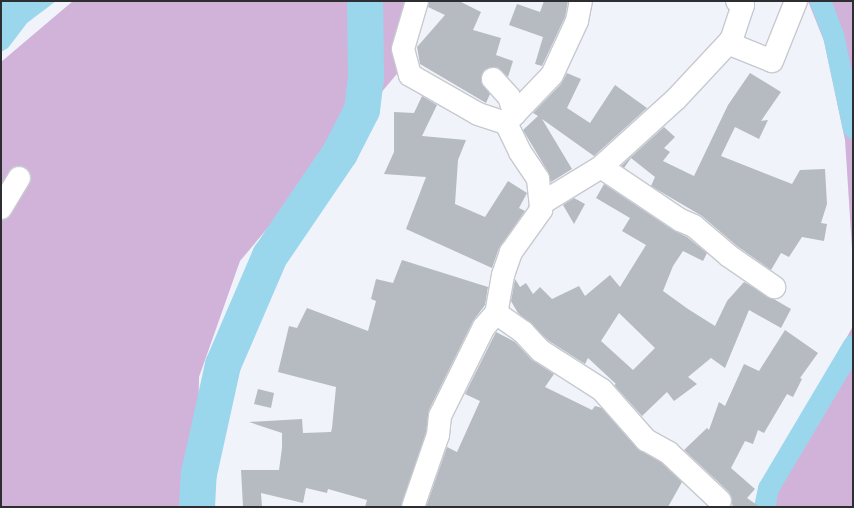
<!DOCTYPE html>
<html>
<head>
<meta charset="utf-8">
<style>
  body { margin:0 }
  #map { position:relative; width:854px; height:508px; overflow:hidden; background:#f1f3fb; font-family:"Fira Sans Condensed",sans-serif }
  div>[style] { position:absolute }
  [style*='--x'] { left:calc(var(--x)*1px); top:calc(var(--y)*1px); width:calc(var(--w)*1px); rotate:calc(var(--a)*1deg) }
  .green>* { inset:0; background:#d1b3d9 }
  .water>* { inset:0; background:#9ad7ed }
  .canal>* { height:21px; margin:-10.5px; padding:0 10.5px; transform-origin:10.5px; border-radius:10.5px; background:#9ad7ed }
  .river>* { height:36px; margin:-18px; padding:0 18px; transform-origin:18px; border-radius:18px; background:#9ad7ed }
  .building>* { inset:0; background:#b5bbc0 }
  .roads { filter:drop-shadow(1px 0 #c7c9d0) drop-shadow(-1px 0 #c7c9d0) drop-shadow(0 1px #c7c9d0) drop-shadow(0 -1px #c7c9d0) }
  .minor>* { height:22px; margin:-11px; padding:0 11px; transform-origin:11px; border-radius:11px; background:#fff }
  span { translate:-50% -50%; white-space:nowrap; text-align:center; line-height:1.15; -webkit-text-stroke:3px #fff; paint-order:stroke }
  .frame { position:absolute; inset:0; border:2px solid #2d2e31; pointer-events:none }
</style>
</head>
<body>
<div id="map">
  <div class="green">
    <div style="clip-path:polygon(73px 1px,424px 1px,401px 69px,240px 261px,199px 377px,197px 507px,1px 507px,1px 62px)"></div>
    <div style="clip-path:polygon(808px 1px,853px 1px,853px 264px,845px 140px,824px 41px)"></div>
    <div style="clip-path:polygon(853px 326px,853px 507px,757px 507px,764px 488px)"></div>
  </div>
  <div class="water">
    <div style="clip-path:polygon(1px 1px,56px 1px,27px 23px,8px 48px,1px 52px)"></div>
  </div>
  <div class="canal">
    <div style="--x:820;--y:1;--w:36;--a:69"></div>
    <div style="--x:833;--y:35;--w:95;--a:77.9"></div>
    <div style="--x:764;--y:507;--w:19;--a:-78"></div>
    <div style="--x:768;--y:488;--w:166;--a:-59.3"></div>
  </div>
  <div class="river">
    <div style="--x:197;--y:507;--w:33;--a:-87"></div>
    <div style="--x:199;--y:474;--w:112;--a:-77.6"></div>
    <div style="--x:223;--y:365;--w:119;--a:-66.7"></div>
    <div style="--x:270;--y:256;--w:125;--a:-55.8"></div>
    <div style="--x:340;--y:153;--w:48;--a:-62.9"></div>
    <div style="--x:362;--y:110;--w:31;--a:-83"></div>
    <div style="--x:366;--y:79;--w:78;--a:-90.7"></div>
  </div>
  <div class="building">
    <div style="clip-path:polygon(429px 1px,459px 1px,481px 12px,473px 30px,501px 38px,496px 55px,513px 61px,508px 77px,497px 67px,484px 70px,481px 82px,490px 94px,486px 103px,420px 64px,417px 47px,445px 15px,428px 7px)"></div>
    <div style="clip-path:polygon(544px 1px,568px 1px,565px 17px,542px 66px,535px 64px,543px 37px,509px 25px,517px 4px,540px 12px)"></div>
    <div style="clip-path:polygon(567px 73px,581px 79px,567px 108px,590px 123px,615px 85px,647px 108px,594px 156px,542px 119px,572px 169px,551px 182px,548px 172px,523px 130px,538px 116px,533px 113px,561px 84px)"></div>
    <div style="clip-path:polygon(750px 73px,781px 92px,761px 121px,768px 120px,759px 139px,735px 127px,721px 156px,792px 184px,800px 170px,825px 169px,827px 204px,821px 223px,827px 224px,824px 241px,802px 237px,789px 257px,781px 253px,771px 270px,737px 246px,702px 216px,651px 186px,655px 177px,631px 158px,624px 168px,621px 166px,664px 127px,675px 137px,664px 148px,670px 152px,663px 161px,694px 176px,728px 105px)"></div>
    <div style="clip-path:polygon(422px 96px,437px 105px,422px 136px,466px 140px,458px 160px,455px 204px,485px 217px,508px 181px,527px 193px,519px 208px,525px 211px,499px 248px,492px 268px,406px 229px,426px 177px,384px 174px,394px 152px,394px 112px,414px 113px)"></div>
    <div style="clip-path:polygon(evenodd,604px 184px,673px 230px,687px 237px,707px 253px,703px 261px,683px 251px,673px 266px,663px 291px,688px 309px,715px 326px,727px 301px,744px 282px,791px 309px,781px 328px,749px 310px,725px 368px,711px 358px,688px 377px,697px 384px,674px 401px,667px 392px,642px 416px,614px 385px,616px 384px,588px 358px,585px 364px,549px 341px,518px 313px,511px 301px,515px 279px,520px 287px,526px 283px,533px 294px,540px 287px,552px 299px,579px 286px,585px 296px,610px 275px,620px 287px,646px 245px,622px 231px,630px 218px,596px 198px,604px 184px,619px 313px,655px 348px,633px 370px,601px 341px,619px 313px)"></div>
    <div style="clip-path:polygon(574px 198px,585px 204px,574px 224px,563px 205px)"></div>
    <div style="clip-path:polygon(402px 260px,488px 287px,485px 305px,473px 321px,429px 410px,426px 432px,401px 507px,365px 507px,367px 500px,328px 489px,327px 493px,306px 488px,303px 503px,261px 493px,262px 507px,243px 507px,241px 470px,279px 470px,282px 448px,282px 433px,249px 422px,302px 419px,303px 433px,331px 432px,332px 428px,336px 387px,278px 372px,289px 326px,297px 328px,307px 308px,368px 331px,376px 301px,371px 299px,376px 279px,393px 283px)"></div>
    <div style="clip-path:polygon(785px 330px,818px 353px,800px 378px,802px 379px,793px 397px,787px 394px,764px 433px,758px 430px,753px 444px,745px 441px,731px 468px,755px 489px,747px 498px,760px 507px,733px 507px,729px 492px,684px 450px,707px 428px,709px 430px,719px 402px,725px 406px,744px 364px,759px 371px)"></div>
    <div style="clip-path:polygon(496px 332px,515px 342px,532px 360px,554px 374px,545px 387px,592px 410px,595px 406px,602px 408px,637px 448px,662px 463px,682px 482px,668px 507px,426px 507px,447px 447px,457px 452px,480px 401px,465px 394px)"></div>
    <div style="clip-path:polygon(258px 389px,274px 393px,271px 408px,254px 404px)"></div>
  </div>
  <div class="roads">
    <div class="minor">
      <div style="--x:417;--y:1;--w:50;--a:106.3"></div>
      <div style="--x:403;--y:49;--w:27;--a:75"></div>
      <div style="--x:410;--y:75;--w:78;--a:29.8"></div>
      <div style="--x:478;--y:114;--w:29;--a:18"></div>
      <div style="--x:506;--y:123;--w:32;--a:64"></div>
      <div style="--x:520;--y:152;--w:32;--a:56"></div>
      <div style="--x:538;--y:179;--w:31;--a:84"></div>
      <div style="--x:541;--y:210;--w:52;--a:125.5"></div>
      <div style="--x:511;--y:252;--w:24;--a:109"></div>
      <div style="--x:503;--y:275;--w:39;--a:100"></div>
      <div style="--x:730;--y:44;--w:41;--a:-71.6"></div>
      <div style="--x:743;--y:5;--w:7;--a:-146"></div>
      <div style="--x:493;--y:79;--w:24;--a:48"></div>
      <div style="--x:509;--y:97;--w:18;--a:71"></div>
      <div style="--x:506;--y:123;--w:66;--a:-46.2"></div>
      <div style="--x:552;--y:75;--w:60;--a:-65.2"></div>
      <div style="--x:577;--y:21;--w:20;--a:-79"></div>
      <div style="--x:601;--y:167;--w:95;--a:33.9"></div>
      <div style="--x:680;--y:220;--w:15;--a:23"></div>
      <div style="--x:694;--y:226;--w:46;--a:40.6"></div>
      <div style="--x:729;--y:256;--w:55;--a:34.6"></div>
      <div style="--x:542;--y:203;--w:69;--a:-31.4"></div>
      <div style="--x:601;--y:167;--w:101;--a:-42.2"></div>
      <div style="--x:676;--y:99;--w:79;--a:-47"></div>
      <div style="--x:730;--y:41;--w:3;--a:90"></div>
      <div style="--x:730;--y:44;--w:45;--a:22"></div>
      <div style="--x:772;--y:61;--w:65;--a:-68.2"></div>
      <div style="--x:1;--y:208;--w:35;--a:-59"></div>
      <div style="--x:496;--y:313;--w:33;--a:35"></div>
      <div style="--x:523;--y:332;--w:26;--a:47"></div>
      <div style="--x:541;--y:351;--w:72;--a:32.6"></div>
      <div style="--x:602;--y:390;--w:67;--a:48.7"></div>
      <div style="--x:646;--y:440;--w:26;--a:29"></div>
      <div style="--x:669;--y:453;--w:70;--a:43.3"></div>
      <div style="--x:413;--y:507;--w:76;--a:-70.9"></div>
      <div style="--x:438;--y:435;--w:19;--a:-84"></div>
      <div style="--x:440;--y:416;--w:99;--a:-63.7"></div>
      <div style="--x:484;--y:327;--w:18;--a:-49"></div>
    </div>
  </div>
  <div class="frame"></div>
</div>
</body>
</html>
